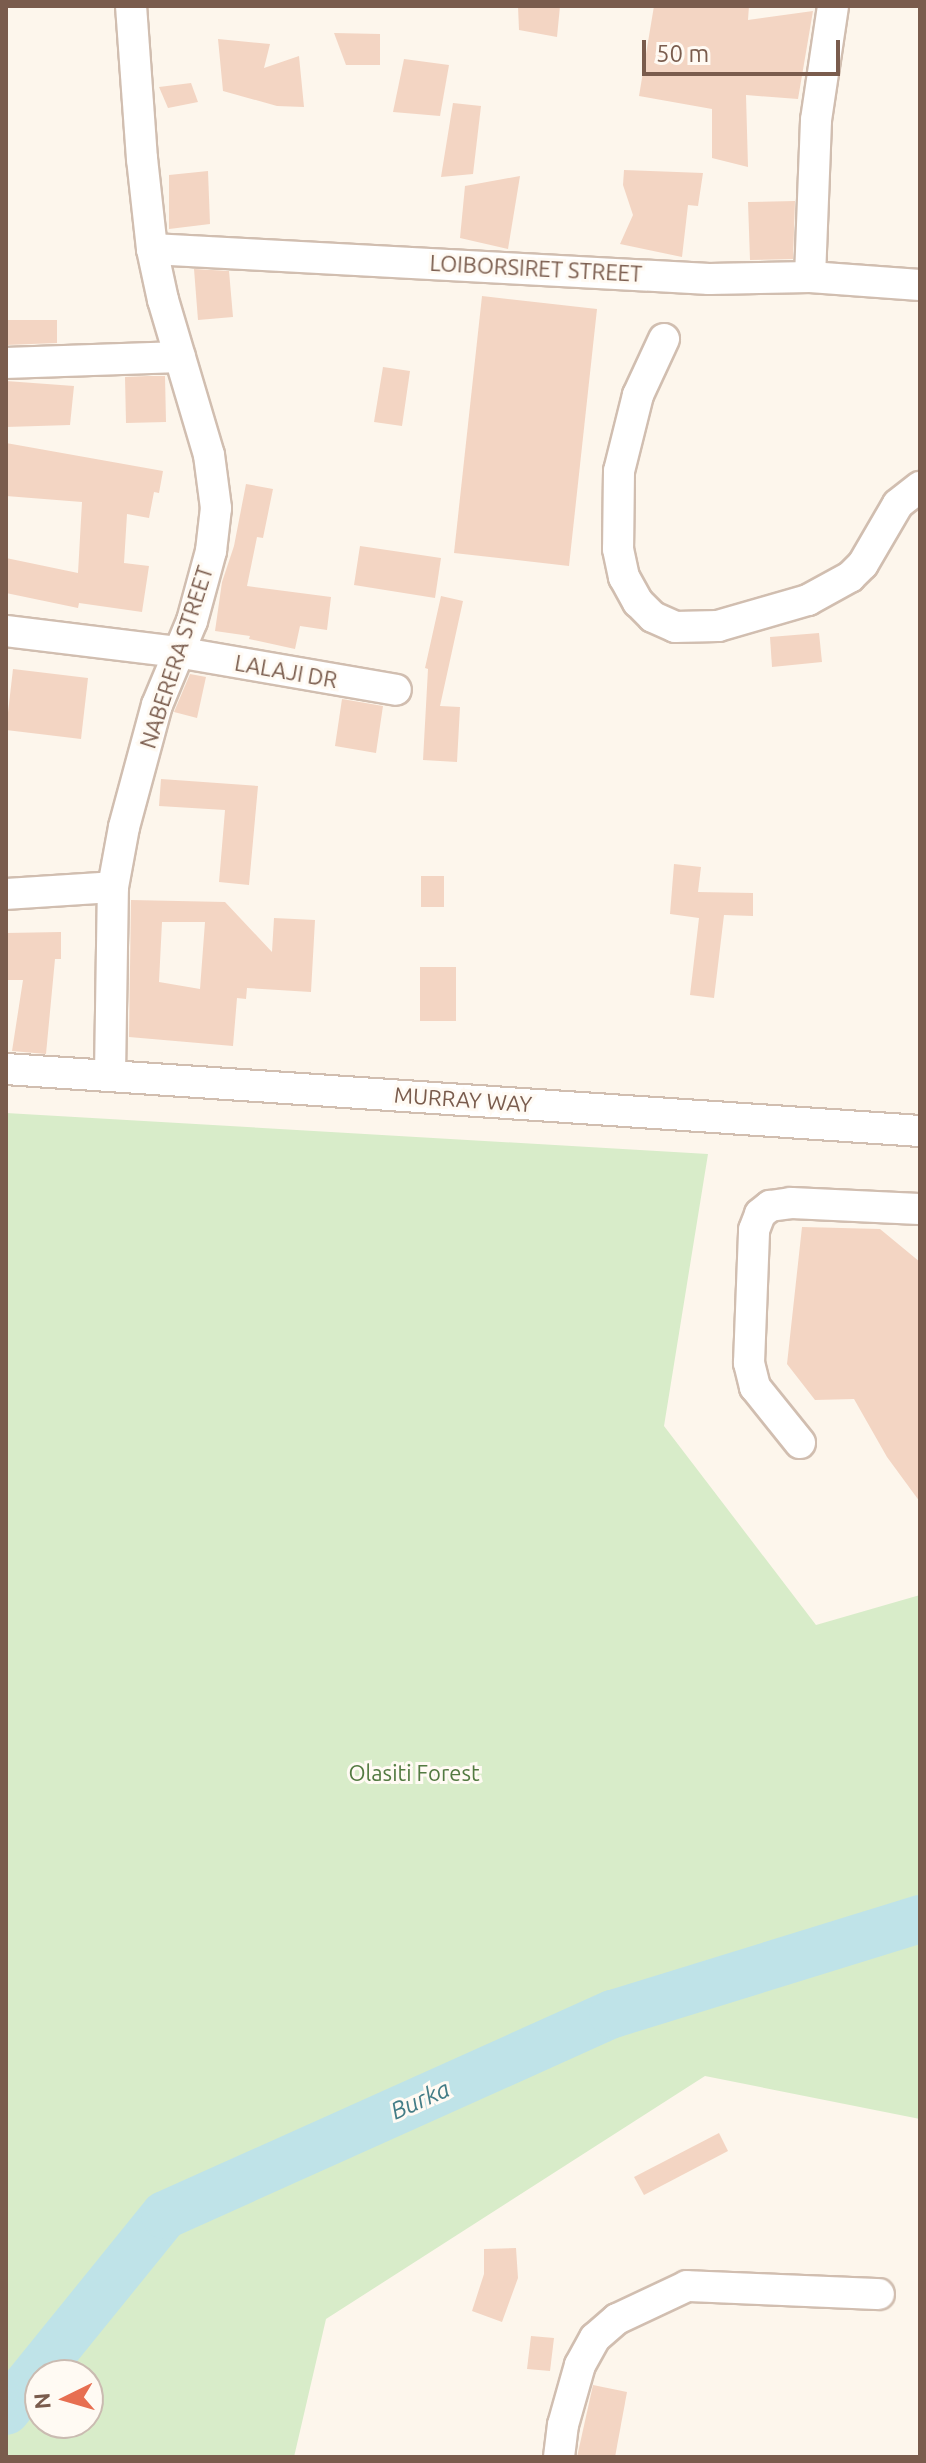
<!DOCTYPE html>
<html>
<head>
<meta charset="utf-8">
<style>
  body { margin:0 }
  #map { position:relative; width:926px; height:2463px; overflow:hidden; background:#fdf6ec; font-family:Ubuntu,sans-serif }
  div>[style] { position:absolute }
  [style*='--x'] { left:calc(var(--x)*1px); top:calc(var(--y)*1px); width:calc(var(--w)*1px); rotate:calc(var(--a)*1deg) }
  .green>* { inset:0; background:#d8ecc9 }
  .river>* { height:48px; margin:-24px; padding:0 24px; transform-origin:24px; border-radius:24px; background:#bfe3e8 }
  .building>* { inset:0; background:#f3d5c3 }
  .roads { filter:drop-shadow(2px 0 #d1beb0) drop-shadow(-2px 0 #d1beb0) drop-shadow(0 2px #d1beb0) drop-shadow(0 -2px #d1beb0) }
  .minor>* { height:30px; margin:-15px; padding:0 15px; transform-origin:15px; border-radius:15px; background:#fff }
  span { translate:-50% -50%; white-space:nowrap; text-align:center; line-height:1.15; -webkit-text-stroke:6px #fffaf3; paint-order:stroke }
  .street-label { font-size:22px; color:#7a5c4d }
  .park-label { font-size:22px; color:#537a41 }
  .water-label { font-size:24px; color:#437c86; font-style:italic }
  .frame { position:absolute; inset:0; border:8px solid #7a5c4d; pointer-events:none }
  .north { position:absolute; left:24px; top:2359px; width:80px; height:80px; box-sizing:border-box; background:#fffaf3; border:2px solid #cabbb1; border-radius:50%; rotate:265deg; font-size:22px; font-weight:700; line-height:32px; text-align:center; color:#7a5c4d }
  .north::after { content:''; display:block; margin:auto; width:28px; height:36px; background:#e76f51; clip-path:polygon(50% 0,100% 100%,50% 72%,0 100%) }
  .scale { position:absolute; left:642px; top:40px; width:198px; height:36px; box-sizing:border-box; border:4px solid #7a5c4d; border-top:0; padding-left:10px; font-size:24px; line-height:28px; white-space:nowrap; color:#7a5c4d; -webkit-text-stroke:6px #fffaf3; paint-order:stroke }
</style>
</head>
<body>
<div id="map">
  <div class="green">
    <div style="clip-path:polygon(evenodd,6px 1113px,708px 1154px,664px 1426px,816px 1625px,920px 1595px,920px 2119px,705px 2076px,326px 2319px,294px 2457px,6px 2457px,6px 1113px,40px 2375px,88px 2375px,88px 2423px,40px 2423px,40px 2375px)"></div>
  </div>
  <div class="river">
    <div style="--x:6;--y:2411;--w:252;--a:-51"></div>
    <div style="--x:165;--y:2215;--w:491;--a:-24.2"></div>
    <div style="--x:613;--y:2014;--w:321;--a:-17.2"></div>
  </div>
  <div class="building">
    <div style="clip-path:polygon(518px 6px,560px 6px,557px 37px,519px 30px)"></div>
    <div style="clip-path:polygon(654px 6px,749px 6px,748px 20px,813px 11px,798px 99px,746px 95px,748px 167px,712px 158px,712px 109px,639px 96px)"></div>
    <div style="clip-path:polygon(334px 33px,380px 34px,380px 65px,346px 65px)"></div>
    <div style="clip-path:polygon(218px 39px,270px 44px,264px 68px,299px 56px,304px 107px,277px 106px,223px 91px)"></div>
    <div style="clip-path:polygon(404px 59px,449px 65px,440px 116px,393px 112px)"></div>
    <div style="clip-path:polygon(191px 83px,198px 102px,168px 108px,159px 87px)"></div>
    <div style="clip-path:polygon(453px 103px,481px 106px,473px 174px,441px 177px)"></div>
    <div style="clip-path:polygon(624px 170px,703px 173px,698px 206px,688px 205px,682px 257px,620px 244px,633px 215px,623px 185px)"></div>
    <div style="clip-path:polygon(208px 171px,210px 224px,169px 229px,169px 175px)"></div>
    <div style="clip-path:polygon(520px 176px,508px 249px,460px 238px,465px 186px)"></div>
    <div style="clip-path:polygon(795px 201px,793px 259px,750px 260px,748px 202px)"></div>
    <div style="clip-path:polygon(194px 269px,229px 271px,233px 317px,198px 320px)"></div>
    <div style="clip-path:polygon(482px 296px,597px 309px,569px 566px,454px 553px)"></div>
    <div style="clip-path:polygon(6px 320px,57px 320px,57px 343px,6px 345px)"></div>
    <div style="clip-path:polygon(383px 367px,410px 371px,402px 426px,374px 422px)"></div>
    <div style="clip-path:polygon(148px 376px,165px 376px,166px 422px,126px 423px,125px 377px)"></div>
    <div style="clip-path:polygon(6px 381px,74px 386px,70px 425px,6px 427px)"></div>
    <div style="clip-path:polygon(6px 443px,163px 471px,159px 493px,154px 492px,149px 518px,127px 514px,124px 563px,149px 566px,142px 612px,79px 603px,78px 608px,6px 593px,6px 558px,78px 573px,82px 502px,6px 496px)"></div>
    <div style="clip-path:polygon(246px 484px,273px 489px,263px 538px,257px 537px,247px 586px,331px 597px,327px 630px,300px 626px,295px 649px,249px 639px,250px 636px,215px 631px,222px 582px,234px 546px)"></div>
    <div style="clip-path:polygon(360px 546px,441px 558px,435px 598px,354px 585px)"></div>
    <div style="clip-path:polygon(441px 596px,463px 601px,440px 706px,460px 707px,457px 762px,423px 760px,428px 669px,425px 668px)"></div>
    <div style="clip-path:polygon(819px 633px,822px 662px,772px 667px,770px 637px)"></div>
    <div style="clip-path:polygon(13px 669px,88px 678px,81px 739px,6px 730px)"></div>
    <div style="clip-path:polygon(190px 674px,206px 677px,197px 718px,174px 712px)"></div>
    <div style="clip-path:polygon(342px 699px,383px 706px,376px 753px,335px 746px)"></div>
    <div style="clip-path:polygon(161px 779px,258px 786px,249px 885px,219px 882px,225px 810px,159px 806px)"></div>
    <div style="clip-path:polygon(674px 864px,701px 867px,698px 892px,753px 893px,753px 916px,724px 915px,714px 998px,690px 995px,699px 918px,670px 914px)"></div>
    <div style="clip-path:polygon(421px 876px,444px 876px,444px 907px,421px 907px)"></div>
    <div style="clip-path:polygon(evenodd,131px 900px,225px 902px,272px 952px,274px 918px,315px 920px,311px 992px,247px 988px,246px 999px,237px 998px,233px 1046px,129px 1037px,131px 900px,162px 922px,205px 922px,200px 989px,159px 982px,162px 922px)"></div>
    <div style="clip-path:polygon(61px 932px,61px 959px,55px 959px,46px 1054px,12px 1051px,23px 980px,6px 980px,6px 933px)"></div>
    <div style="clip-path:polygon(420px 967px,456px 967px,456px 1021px,420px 1021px)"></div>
    <div style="clip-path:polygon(802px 1227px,880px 1229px,920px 1262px,920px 1502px,887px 1457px,854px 1399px,815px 1400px,787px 1364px)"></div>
    <div style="clip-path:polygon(719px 2133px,728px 2151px,644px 2195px,634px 2177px)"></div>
    <div style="clip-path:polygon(516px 2248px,518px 2278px,502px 2322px,472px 2311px,484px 2274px,484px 2249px)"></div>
    <div style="clip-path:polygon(531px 2336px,554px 2338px,550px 2371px,527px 2369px)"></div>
    <div style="clip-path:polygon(593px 2385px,627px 2392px,615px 2457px,577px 2457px)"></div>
  </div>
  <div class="roads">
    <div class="minor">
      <div style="--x:152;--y:249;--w:558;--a:3.08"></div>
      <div style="--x:709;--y:279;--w:101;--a:-1.1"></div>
      <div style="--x:810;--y:277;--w:110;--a:4.2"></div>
      <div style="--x:810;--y:277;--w:157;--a:-87.8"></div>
      <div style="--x:816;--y:120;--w:115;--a:-81.5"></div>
      <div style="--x:664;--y:339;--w:62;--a:114.9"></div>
      <div style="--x:638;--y:395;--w:78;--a:104"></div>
      <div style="--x:619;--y:471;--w:78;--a:90.7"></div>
      <div style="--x:618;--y:549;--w:29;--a:78"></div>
      <div style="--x:624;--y:577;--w:29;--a:61"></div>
      <div style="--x:638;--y:602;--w:21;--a:45"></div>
      <div style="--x:653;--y:617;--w:24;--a:24"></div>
      <div style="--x:675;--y:627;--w:43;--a:-1.3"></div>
      <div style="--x:718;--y:626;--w:94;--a:-16.1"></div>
      <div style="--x:808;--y:600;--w:48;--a:-28.7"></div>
      <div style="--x:850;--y:577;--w:18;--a:-45"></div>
      <div style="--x:863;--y:564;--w:69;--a:-59.7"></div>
      <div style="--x:898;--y:504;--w:28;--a:-38"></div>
      <div style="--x:6;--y:363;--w:174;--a:-2"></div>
      <div style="--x:6;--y:631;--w:172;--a:7"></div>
      <div style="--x:177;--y:652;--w:222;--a:9.8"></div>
      <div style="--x:6;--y:894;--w:107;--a:-3.7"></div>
      <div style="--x:6;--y:1069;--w:916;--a:3.88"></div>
      <div style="--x:110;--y:1074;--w:187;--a:-89.1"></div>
      <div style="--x:113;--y:887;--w:61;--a:-79.6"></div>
      <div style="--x:124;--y:827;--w:126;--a:-74.9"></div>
      <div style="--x:157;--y:705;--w:91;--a:-67.4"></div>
      <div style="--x:192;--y:621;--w:73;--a:-74.8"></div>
      <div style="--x:211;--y:551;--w:43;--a:-83.4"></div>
      <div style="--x:216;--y:508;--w:53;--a:-97.5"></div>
      <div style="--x:209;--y:455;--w:162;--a:-106.5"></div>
      <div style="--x:163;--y:300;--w:52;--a:-102.2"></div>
      <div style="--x:152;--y:249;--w:91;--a:-96.3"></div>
      <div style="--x:142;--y:159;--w:153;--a:-94.1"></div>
      <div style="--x:800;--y:1443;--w:72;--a:-128.8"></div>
      <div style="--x:755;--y:1387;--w:25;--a:-104"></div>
      <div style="--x:749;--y:1363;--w:133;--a:-87.8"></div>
      <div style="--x:754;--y:1230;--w:17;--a:-69"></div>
      <div style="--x:760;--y:1214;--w:13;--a:-39"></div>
      <div style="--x:770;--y:1206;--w:21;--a:-8"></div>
      <div style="--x:791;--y:1203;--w:129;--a:2.7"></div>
      <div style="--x:559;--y:2457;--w:32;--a:-83"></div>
      <div style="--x:563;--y:2425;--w:62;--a:-74.2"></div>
      <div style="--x:580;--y:2365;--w:31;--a:-61"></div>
      <div style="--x:595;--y:2338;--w:29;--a:-41"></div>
      <div style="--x:617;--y:2319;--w:77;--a:-25.2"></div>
      <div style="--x:687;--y:2286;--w:192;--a:2.4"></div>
    </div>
  </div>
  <div class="street-label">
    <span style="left:536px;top:268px;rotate:3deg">LOIBORSIRET STREET</span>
    <span style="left:176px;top:657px;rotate:-72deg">NABERERA STREET</span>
    <span style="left:286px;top:671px;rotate:10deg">LALAJI DR</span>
    <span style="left:463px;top:1099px;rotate:4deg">MURRAY WAY</span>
  </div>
  <div class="park-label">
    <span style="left:414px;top:1773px">Olasiti Forest</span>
  </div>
  <div class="water-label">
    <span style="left:420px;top:2100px;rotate:-24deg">Burka</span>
  </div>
  <div class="frame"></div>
  <div class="north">N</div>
  <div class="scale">50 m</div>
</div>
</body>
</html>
